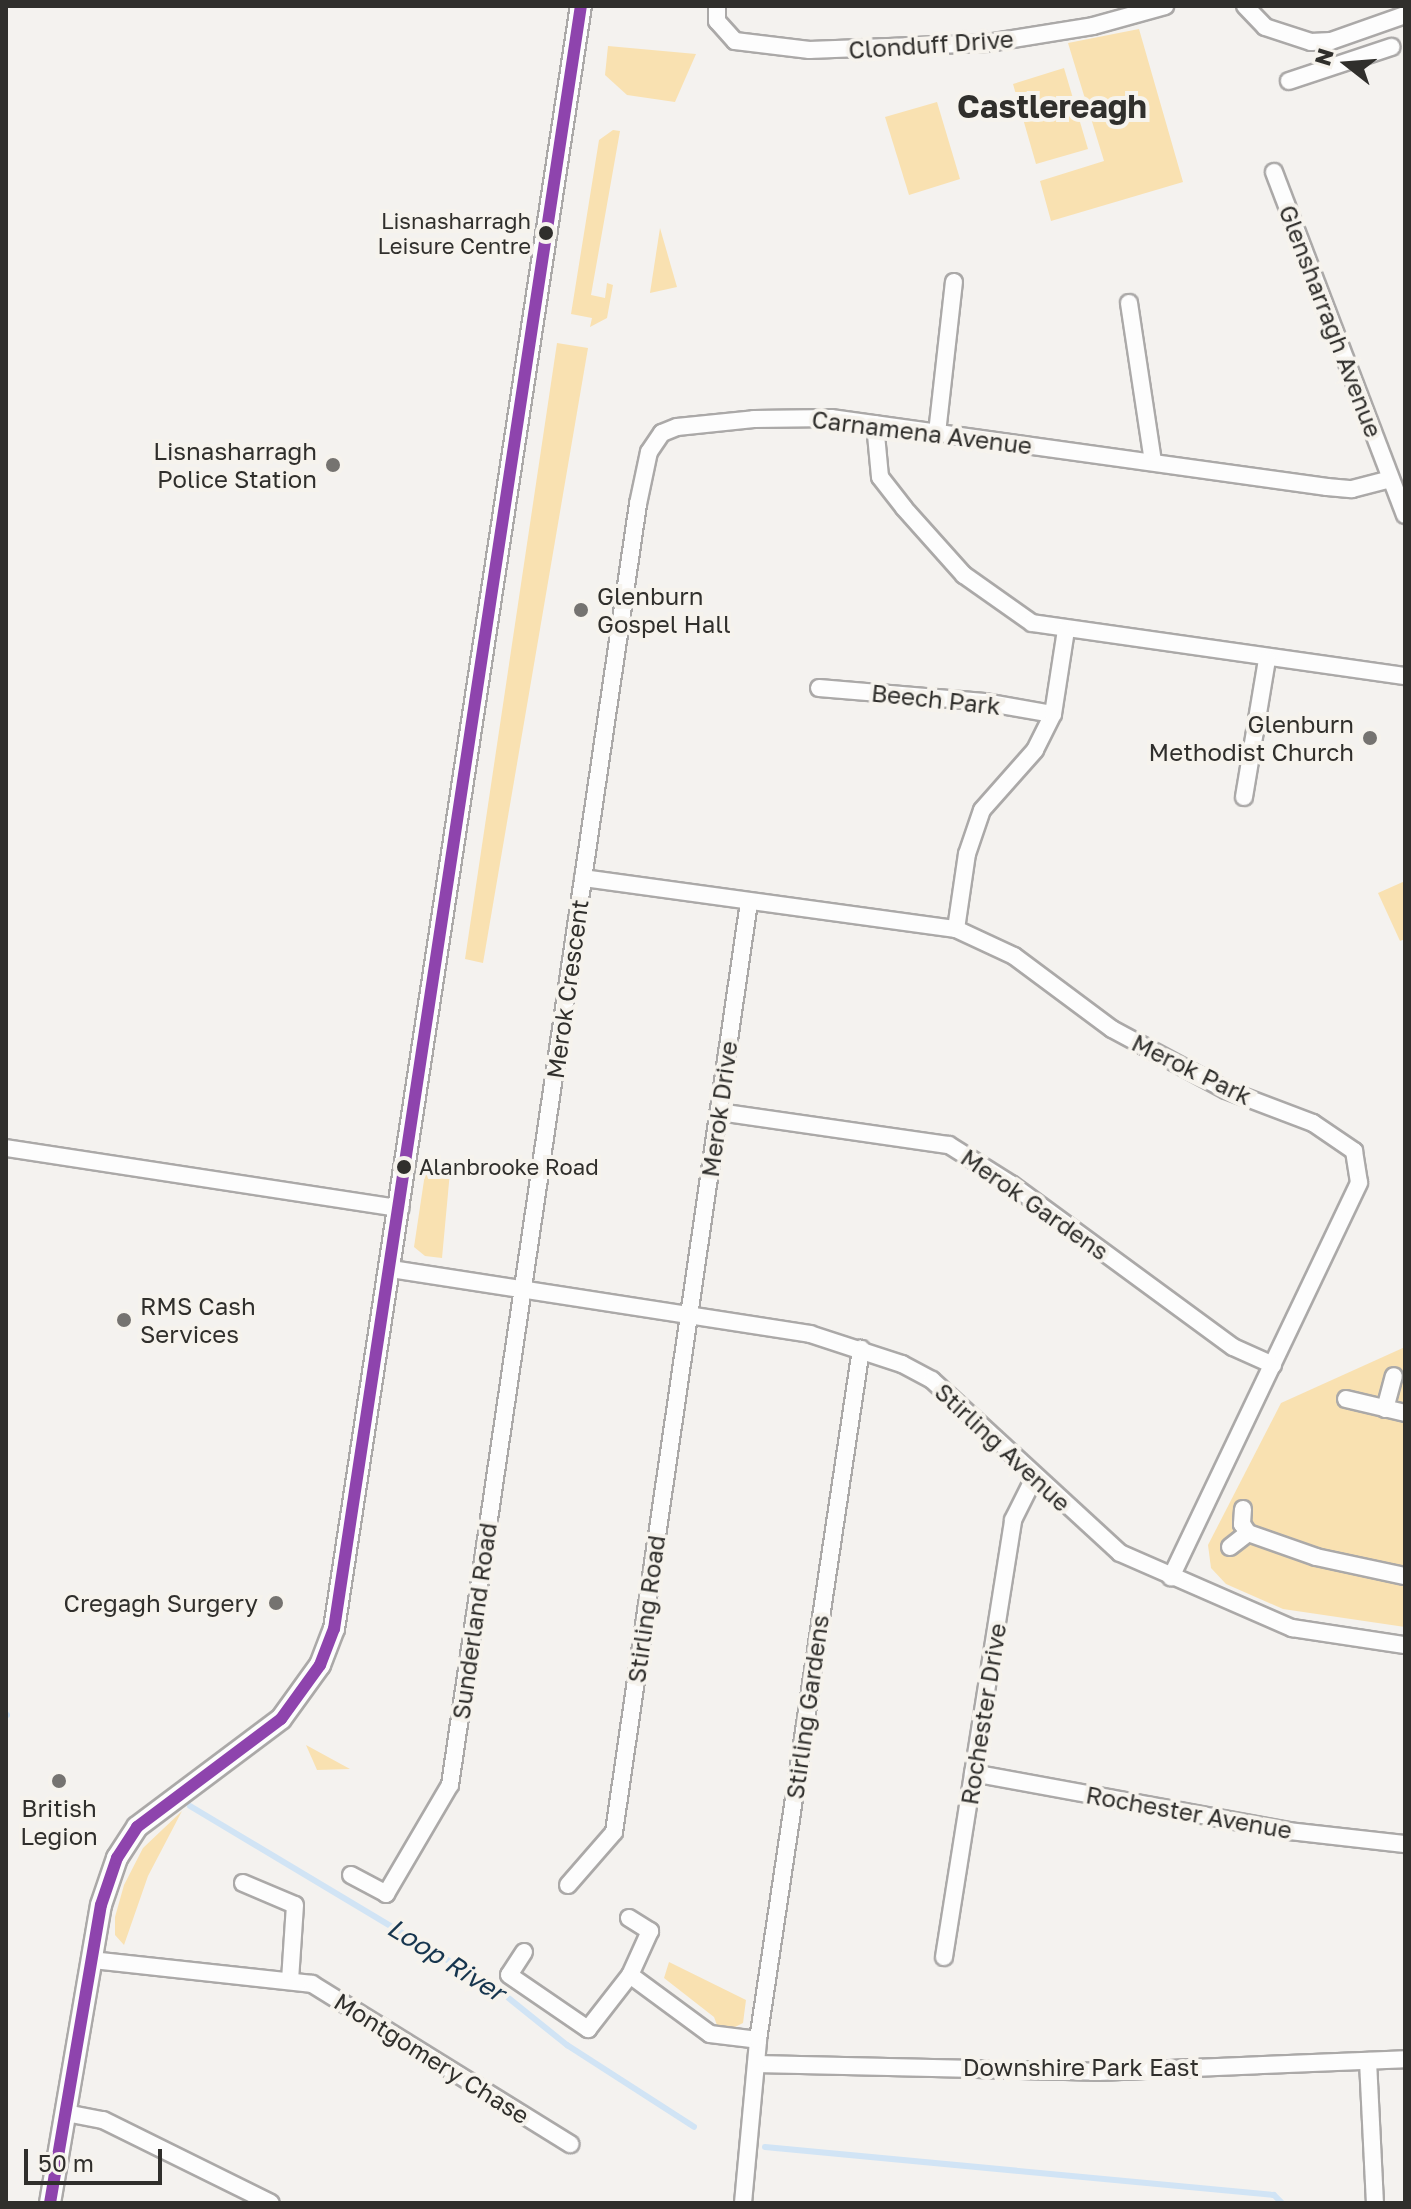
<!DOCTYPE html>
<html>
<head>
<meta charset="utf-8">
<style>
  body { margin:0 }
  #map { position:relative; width:1411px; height:2209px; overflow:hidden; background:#f4f2ef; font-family:"Golos Text",sans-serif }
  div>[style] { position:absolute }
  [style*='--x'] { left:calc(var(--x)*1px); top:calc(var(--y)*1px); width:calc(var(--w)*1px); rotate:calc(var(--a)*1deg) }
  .green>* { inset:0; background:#f9e1b1 }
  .stream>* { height:6px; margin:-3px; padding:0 3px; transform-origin:3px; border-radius:3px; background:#d1e4f5 }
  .roads { filter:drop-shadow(2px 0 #aba9a8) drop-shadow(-2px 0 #aba9a8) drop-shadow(0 2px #aba9a8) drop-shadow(0 -2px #aba9a8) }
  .minor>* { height:16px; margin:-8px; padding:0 8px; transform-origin:8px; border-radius:8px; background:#fdfdfd }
  .tertiary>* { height:20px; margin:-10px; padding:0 10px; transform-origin:10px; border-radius:10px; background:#fdfdfd }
  .bus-1>* { height:12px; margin:-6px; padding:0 6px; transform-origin:6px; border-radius:6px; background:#8e44ad }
  .dots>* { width:22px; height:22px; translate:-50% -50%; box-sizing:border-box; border:4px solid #f6f3ed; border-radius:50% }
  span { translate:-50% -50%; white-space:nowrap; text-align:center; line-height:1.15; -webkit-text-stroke:8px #f6f3ed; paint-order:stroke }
  .bus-label { font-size:22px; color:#302f2c }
  .right { translate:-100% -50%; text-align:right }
  .left { translate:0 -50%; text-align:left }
  .street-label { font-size:24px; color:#302f2c }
  .poi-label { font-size:24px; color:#302f2c }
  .water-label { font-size:26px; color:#16354e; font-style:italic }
  .district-label { font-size:32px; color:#302f2c; font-weight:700 }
  .frame { position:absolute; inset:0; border:8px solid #302f2c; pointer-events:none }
  .north { position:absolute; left:1307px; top:24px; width:80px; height:80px; -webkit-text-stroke:6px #f6f3ed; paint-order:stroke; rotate:287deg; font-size:22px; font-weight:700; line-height:32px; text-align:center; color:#302f2c }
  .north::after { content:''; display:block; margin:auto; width:28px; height:36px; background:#302f2c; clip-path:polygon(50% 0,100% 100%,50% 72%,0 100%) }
  .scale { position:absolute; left:24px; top:2149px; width:138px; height:36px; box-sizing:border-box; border:4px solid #302f2c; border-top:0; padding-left:10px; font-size:24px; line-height:28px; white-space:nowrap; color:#302f2c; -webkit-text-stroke:6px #f6f3ed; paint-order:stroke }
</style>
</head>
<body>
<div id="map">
  <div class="green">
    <div style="clip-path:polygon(1139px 29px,1183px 182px,1051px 221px,1040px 181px,1104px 161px,1068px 43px)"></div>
    <div style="clip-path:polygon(608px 46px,696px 54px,675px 102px,627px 95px,605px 75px)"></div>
    <div style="clip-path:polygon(1064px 68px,1088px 149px,1036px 164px,1013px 84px)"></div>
    <div style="clip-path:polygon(937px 102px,960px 179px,909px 195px,885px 117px)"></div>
    <div style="clip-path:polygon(613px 130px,620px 131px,591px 295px,605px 298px,607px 283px,613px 285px,607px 318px,590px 327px,592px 318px,571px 314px,599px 140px)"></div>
    <div style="clip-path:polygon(660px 228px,677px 287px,650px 293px)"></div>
    <div style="clip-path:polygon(557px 343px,588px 348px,483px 963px,465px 959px)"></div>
    <div style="clip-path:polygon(1405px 881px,1405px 939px,1400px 941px,1378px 893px)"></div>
    <div style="clip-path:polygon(451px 1161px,442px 1258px,425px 1256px,414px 1247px,426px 1167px)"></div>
    <div style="clip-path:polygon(1405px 1347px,1405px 1627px,1283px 1609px,1226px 1584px,1211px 1568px,1208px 1545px,1281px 1403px)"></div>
    <div style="clip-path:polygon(306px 1745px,350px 1769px,317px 1770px)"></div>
    <div style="clip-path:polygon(182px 1811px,148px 1876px,124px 1945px,115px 1935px,115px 1917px,124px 1885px,143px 1848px)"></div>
    <div style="clip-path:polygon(669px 1962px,746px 2000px,743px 2023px,729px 2030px,718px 2028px,714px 2017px,664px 1978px)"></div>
  </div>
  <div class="stream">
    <div style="--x:6;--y:1715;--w:1;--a:0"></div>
    <div style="--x:190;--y:1806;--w:362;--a:30.9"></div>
    <div style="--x:501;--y:1992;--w:85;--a:38.8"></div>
    <div style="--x:567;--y:2045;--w:151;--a:32.8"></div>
    <div style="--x:765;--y:2147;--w:511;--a:5.39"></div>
    <div style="--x:1274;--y:2195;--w:11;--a:45"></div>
  </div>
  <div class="roads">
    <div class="minor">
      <div style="--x:717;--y:6;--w:15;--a:90"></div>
      <div style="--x:717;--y:21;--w:27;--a:48"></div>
      <div style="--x:735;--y:41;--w:75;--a:6.9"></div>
      <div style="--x:809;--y:50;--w:179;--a:-2.2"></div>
      <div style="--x:988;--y:43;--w:106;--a:-9.2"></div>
      <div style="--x:1093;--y:26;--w:75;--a:-15.5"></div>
      <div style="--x:1245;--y:6;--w:29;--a:46"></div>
      <div style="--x:1265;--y:27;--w:48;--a:18.1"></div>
      <div style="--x:1311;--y:42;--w:20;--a:-3"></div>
      <div style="--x:1331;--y:41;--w:78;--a:-19.4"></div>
      <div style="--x:1289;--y:81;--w:108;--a:-18.4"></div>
      <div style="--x:1274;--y:172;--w:367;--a:69.1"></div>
      <div style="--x:1129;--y:303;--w:160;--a:81.4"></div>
      <div style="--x:875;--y:424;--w:53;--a:84.6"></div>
      <div style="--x:880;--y:477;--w:39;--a:52"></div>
      <div style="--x:904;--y:508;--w:90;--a:48.2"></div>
      <div style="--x:964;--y:575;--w:83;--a:35.2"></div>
      <div style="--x:1032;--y:623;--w:377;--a:8.1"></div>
      <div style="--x:937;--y:433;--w:152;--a:-83.6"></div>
      <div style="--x:819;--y:688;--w:166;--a:4.8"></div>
      <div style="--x:984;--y:702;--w:70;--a:9.9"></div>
      <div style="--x:1244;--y:797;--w:140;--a:-80.5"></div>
      <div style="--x:583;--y:878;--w:376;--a:7.8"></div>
      <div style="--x:956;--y:929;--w:64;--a:25"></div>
      <div style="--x:1014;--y:956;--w:122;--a:36.7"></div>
      <div style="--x:1112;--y:1029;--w:129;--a:28.2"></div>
      <div style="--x:1226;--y:1090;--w:93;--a:20.8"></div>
      <div style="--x:1313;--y:1123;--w:50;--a:34.3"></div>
      <div style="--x:1354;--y:1151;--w:32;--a:81"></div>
      <div style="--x:1359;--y:1183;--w:437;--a:115.5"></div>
      <div style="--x:956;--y:929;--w:76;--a:-81.7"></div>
      <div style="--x:967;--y:854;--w:46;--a:-71.2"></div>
      <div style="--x:982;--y:810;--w:80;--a:-48.5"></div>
      <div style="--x:1035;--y:750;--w:40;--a:-63.4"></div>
      <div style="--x:1053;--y:714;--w:85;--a:-81.2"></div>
      <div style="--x:719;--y:1112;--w:232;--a:8.2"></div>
      <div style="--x:949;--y:1145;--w:73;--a:32.2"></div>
      <div style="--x:1011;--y:1184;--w:275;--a:36.3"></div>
      <div style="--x:1233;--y:1347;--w:44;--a:24.2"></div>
      <div style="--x:6;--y:1148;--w:399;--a:8.7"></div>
      <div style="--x:391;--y:1269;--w:424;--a:8.8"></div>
      <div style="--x:810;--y:1334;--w:97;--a:18.1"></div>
      <div style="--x:902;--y:1364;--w:34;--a:28"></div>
      <div style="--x:932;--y:1380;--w:255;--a:42.6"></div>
      <div style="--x:1120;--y:1553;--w:188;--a:23.6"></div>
      <div style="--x:1292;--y:1628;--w:114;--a:8.6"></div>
      <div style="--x:1346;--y:1399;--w:61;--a:13.3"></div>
      <div style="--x:1385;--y:1409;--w:34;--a:-75"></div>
      <div style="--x:1243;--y:1509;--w:15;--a:94"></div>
      <div style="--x:1242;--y:1524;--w:11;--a:56"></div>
      <div style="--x:1248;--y:1533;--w:72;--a:19.4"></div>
      <div style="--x:1316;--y:1557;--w:91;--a:12.1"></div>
      <div style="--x:1230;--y:1547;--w:23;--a:-38"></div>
      <div style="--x:973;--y:1773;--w:321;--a:10.4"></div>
      <div style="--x:1289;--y:1831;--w:117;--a:6.4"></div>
      <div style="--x:351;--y:1875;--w:40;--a:28"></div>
      <div style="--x:386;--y:1894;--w:126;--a:-59.6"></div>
      <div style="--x:450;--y:1785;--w:1295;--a:-81.65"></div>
      <div style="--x:638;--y:504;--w:53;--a:-78.1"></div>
      <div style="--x:649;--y:452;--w:23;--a:-56"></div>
      <div style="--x:662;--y:433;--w:16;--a:-22"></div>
      <div style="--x:677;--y:427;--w:77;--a:-5.9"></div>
      <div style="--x:754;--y:419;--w:77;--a:-0.7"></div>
      <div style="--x:831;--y:418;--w:501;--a:7.92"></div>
      <div style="--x:1327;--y:487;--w:25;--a:5"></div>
      <div style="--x:1352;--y:489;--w:40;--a:-14.4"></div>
      <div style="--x:243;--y:1883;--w:56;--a:22.9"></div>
      <div style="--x:295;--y:1905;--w:75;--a:93.8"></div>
      <div style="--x:568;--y:1885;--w:70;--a:-49"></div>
      <div style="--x:614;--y:1832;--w:940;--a:-81.74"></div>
      <div style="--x:629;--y:1918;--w:25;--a:32"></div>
      <div style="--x:650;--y:1931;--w:48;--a:114.4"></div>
      <div style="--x:524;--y:1952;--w:27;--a:123"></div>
      <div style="--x:509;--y:1975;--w:96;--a:34.4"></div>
      <div style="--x:588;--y:2029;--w:68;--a:-52.1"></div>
      <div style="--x:630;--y:1975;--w:99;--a:36.4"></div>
      <div style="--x:710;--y:2034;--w:48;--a:7.1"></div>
      <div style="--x:944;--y:1957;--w:442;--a:-81"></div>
      <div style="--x:1013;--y:1520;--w:49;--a:-63.4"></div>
      <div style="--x:92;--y:1960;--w:221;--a:6.2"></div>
      <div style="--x:312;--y:1984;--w:304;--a:31.8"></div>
      <div style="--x:1368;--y:2061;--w:142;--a:87.2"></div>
      <div style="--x:756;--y:2064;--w:342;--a:1.3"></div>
      <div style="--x:1098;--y:2072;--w:307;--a:-2.4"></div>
      <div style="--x:66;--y:2113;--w:38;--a:11"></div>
      <div style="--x:103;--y:2120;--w:187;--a:26.3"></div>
      <div style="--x:743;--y:2203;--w:164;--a:-84.7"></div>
      <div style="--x:758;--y:2040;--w:699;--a:-81.52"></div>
    </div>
    <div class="tertiary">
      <div style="--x:50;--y:2203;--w:302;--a:-80.3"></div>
      <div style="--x:101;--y:1905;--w:50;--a:-71.2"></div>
      <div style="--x:117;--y:1858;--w:37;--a:-57"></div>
      <div style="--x:137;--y:1827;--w:180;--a:-36.9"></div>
      <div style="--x:281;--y:1719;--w:67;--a:-54.2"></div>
      <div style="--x:320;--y:1665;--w:39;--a:-69"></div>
      <div style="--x:334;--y:1629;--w:1642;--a:-81.35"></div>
    </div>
  </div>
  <div class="bus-1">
    <div style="--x:50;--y:2203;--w:302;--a:-80.3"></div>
    <div style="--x:101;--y:1905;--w:50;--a:-71.2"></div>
    <div style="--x:117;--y:1858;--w:37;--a:-57"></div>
    <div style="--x:137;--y:1827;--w:180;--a:-36.9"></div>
    <div style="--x:281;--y:1719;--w:67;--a:-54.2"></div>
    <div style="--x:320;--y:1665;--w:39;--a:-69"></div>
    <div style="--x:334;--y:1629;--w:1642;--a:-81.35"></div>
  </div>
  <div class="dots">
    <div style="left:546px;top:233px;background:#302f2c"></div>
    <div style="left:333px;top:465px;background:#757370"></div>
    <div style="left:581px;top:610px;background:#757370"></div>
    <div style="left:1370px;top:738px;background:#757370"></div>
    <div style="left:404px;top:1167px;background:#302f2c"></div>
    <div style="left:124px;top:1320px;background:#757370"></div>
    <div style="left:276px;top:1603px;background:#757370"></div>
    <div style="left:59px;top:1781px;background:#757370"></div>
  </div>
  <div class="bus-label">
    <span class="right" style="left:531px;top:233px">Lisnasharragh<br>Leisure Centre</span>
    <span class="left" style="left:419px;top:1167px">Alanbrooke Road</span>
  </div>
  <div class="street-label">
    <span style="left:931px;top:44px;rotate:-4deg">Clonduff Drive</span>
    <span style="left:1331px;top:321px;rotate:69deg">Glensharragh Avenue</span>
    <span style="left:922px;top:432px;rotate:7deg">Carnamena Avenue</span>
    <span style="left:936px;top:699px;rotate:6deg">Beech Park</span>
    <span style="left:567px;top:989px;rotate:-82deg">Merok Crescent</span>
    <span style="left:1192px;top:1069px;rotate:26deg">Merok Park</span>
    <span style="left:719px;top:1109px;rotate:-82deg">Merok Drive</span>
    <span style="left:1035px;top:1204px;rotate:35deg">Merok Gardens</span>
    <span style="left:1003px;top:1447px;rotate:43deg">Stirling Avenue</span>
    <span style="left:646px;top:1609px;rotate:-82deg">Stirling Road</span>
    <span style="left:474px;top:1621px;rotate:-82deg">Sunderland Road</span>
    <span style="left:807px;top:1707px;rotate:-82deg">Stirling Gardens</span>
    <span style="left:983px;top:1714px;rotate:-81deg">Rochester Drive</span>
    <span style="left:1189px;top:1812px;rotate:10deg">Rochester Avenue</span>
    <span style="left:432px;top:2058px;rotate:32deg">Montgomery Chase</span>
    <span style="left:1081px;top:2067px">Downshire Park East</span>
  </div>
  <div class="poi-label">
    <span class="right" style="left:317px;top:465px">Lisnasharragh<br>Police Station</span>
    <span class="left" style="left:597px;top:610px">Glenburn<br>Gospel Hall</span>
    <span class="right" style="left:1354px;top:738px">Glenburn<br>Methodist Church</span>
    <span class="left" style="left:140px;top:1320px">RMS Cash<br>Services</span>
    <span class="right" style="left:258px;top:1603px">Cregagh Surgery</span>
    <span style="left:59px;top:1822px">British<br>Legion</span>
  </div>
  <div class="water-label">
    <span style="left:446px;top:1960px;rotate:32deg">Loop River</span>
  </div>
  <div class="district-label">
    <span style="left:1052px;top:106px">Castlereagh</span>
  </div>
  <div class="frame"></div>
  <div class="north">N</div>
  <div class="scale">50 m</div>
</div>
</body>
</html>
